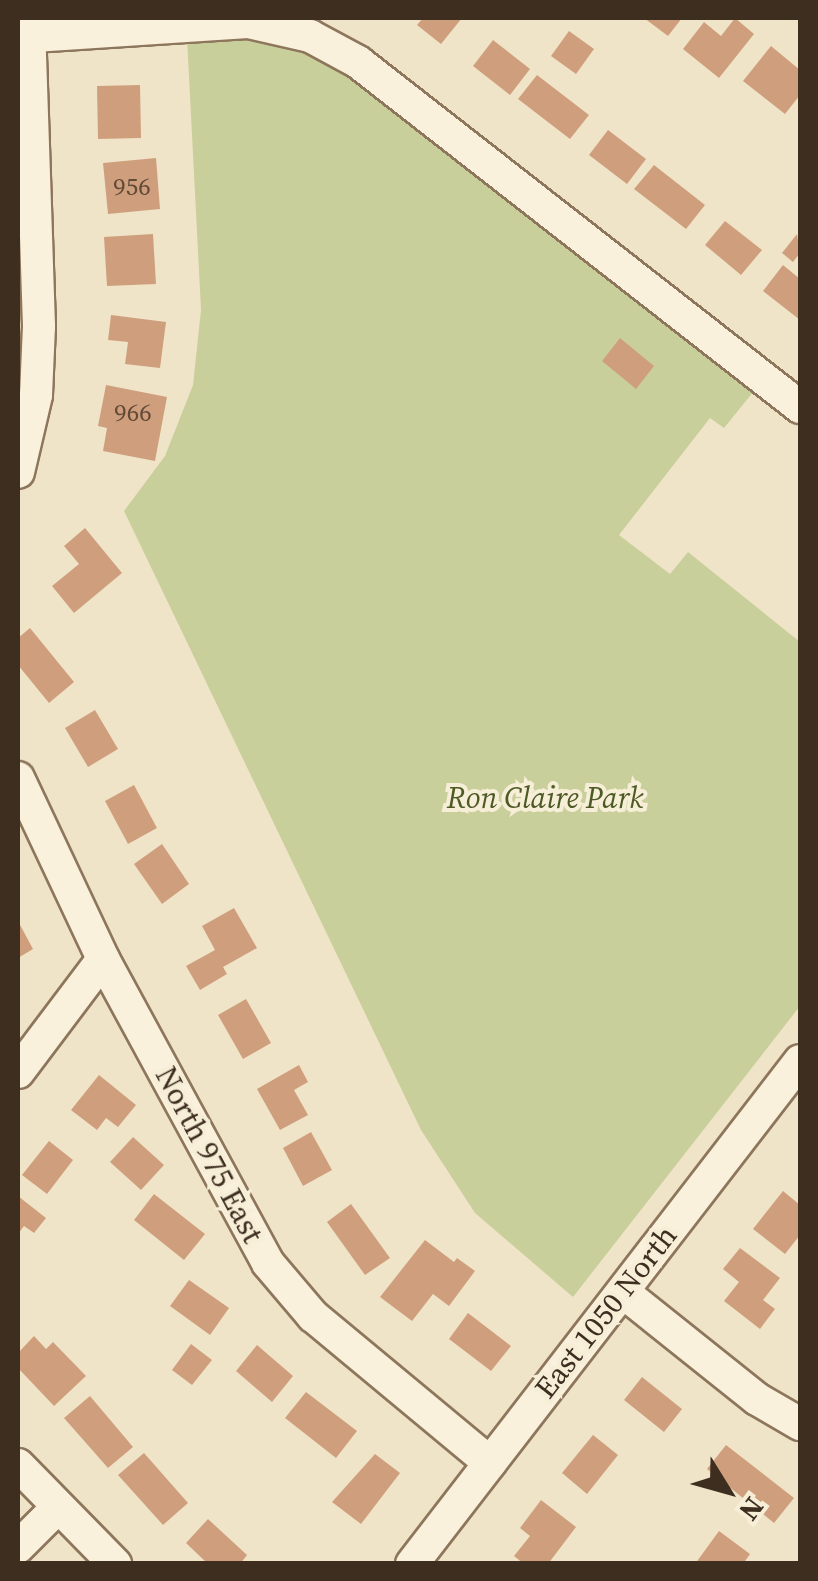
<!DOCTYPE html>
<html>
<head>
<meta charset="utf-8">
<style>
  body { margin:0 }
  #map { position:relative; width:818px; height:1581px; overflow:hidden; background:#f0e4c8; font-family:"Source Serif 4",serif }
  div>[style] { position:absolute }
  [style*='--x'] { left:calc(var(--x)*1px); top:calc(var(--y)*1px); width:calc(var(--w)*1px); rotate:calc(var(--a)*1deg) }
  .green>* { inset:0; background:#c9cf9b }
  .building>* { inset:0; background:#cf9f7d }
  .roads { filter:drop-shadow(2px 0 #8d765c) drop-shadow(-2px 0 #8d765c) drop-shadow(0 2px #8d765c) drop-shadow(0 -2px #8d765c) }
  .minor>* { height:32px; margin:-16px; padding:0 16px; transform-origin:16px; border-radius:16px; background:#faf1dc }
  span { translate:-50% -50%; white-space:nowrap; text-align:center; line-height:1.15; -webkit-text-stroke:8px #f7eed8; paint-order:stroke }
  .number-label { font-size:25px; color:#624a37 }
  .number-label span { -webkit-text-stroke-width:0 }
  .park-label { font-size:30px; color:#4d5a26; font-style:italic }
  .street-label { font-size:30px; color:#3d2e20 }
  .frame { position:absolute; inset:0; border:20px solid #3d2e20; pointer-events:none }
  .north { position:absolute; left:678px; top:1441px; width:100px; height:100px; -webkit-text-stroke:8px #f7eed8; paint-order:stroke; rotate:127deg; font-size:28px; font-weight:700; line-height:40px; text-align:center; color:#3d2e20 }
  .north::after { content:''; display:block; margin:auto; width:35px; height:45px; background:#3d2e20; clip-path:polygon(50% 0,100% 100%,50% 72%,0 100%) }
</style>
</head>
<body>
<div id="map">
  <div class="green">
    <div style="clip-path:polygon(245px 35px,303px 44px,350px 69px,754px 391px,724px 428px,710px 418px,619px 535px,670px 574px,688px 552px,800px 642px,800px 1006px,573px 1297px,475px 1213px,421px 1130px,124px 511px,165px 456px,193px 385px,201px 310px,187px 38px)"></div>
  </div>
  <div class="building">
    <div style="clip-path:polygon(423px 18px,462px 18px,441px 44px,417px 25px)"></div>
    <div style="clip-path:polygon(644px 18px,682px 18px,668px 36px)"></div>
    <div style="clip-path:polygon(735px 18px,754px 34px,719px 78px,683px 49px,704px 22px,721px 36px)"></div>
    <div style="clip-path:polygon(569px 31px,594px 49px,576px 74px,551px 56px)"></div>
    <div style="clip-path:polygon(493px 40px,530px 69px,510px 95px,473px 66px)"></div>
    <div style="clip-path:polygon(771px 46px,800px 70px,800px 95px,785px 114px,743px 81px)"></div>
    <div style="clip-path:polygon(537px 75px,589px 115px,570px 139px,518px 99px)"></div>
    <div style="clip-path:polygon(140px 85px,141px 138px,98px 139px,97px 86px)"></div>
    <div style="clip-path:polygon(608px 130px,646px 159px,627px 184px,589px 155px)"></div>
    <div style="clip-path:polygon(156px 158px,160px 209px,108px 214px,103px 163px)"></div>
    <div style="clip-path:polygon(654px 165px,705px 205px,686px 229px,634px 189px)"></div>
    <div style="clip-path:polygon(725px 221px,762px 250px,741px 275px,705px 245px)"></div>
    <div style="clip-path:polygon(153px 234px,156px 284px,107px 286px,104px 237px)"></div>
    <div style="clip-path:polygon(797px 234px,800px 253px,793px 262px,782px 253px)"></div>
    <div style="clip-path:polygon(783px 265px,800px 279px,800px 320px,763px 291px)"></div>
    <div style="clip-path:polygon(111px 315px,166px 322px,160px 368px,125px 364px,128px 342px,108px 340px)"></div>
    <div style="clip-path:polygon(620px 338px,654px 366px,636px 389px,602px 361px)"></div>
    <div style="clip-path:polygon(106px 385px,167px 397px,155px 461px,103px 451px,107px 428px,98px 426px)"></div>
    <div style="clip-path:polygon(85px 528px,122px 573px,74px 613px,52px 586px,79px 564px,64px 546px)"></div>
    <div style="clip-path:polygon(30px 628px,74px 682px,49px 703px,18px 665px,18px 638px)"></div>
    <div style="clip-path:polygon(95px 710px,118px 749px,88px 767px,65px 728px)"></div>
    <div style="clip-path:polygon(134px 785px,157px 828px,128px 844px,105px 801px)"></div>
    <div style="clip-path:polygon(162px 844px,189px 884px,162px 904px,134px 864px)"></div>
    <div style="clip-path:polygon(234px 908px,257px 948px,223px 967px,227px 974px,200px 990px,186px 966px,215px 950px,202px 926px)"></div>
    <div style="clip-path:polygon(18px 921px,33px 949px,18px 958px)"></div>
    <div style="clip-path:polygon(246px 999px,271px 1043px,243px 1059px,218px 1015px)"></div>
    <div style="clip-path:polygon(299px 1065px,308px 1082px,294px 1090px,308px 1115px,280px 1130px,257px 1089px)"></div>
    <div style="clip-path:polygon(99px 1075px,136px 1105px,118px 1127px,106px 1118px,97px 1130px,71px 1110px)"></div>
    <div style="clip-path:polygon(311px 1132px,332px 1170px,303px 1186px,283px 1148px)"></div>
    <div style="clip-path:polygon(133px 1137px,164px 1165px,141px 1190px,110px 1162px)"></div>
    <div style="clip-path:polygon(49px 1141px,73px 1160px,47px 1194px,22px 1175px)"></div>
    <div style="clip-path:polygon(783px 1191px,800px 1205px,800px 1235px,785px 1254px,753px 1229px)"></div>
    <div style="clip-path:polygon(154px 1194px,205px 1234px,184px 1260px,134px 1220px)"></div>
    <div style="clip-path:polygon(18px 1196px,46px 1218px,34px 1233px,24px 1226px,18px 1234px)"></div>
    <div style="clip-path:polygon(351px 1204px,390px 1258px,365px 1275px,327px 1222px)"></div>
    <div style="clip-path:polygon(425px 1240px,454px 1262px,457px 1258px,475px 1271px,449px 1306px,433px 1294px,412px 1321px,380px 1297px)"></div>
    <div style="clip-path:polygon(740px 1248px,780px 1278px,763px 1300px,775px 1309px,760px 1329px,724px 1301px,739px 1282px,723px 1269px)"></div>
    <div style="clip-path:polygon(189px 1280px,229px 1308px,210px 1335px,170px 1306px)"></div>
    <div style="clip-path:polygon(468px 1313px,511px 1346px,491px 1371px,449px 1339px)"></div>
    <div style="clip-path:polygon(34px 1336px,46px 1349px,53px 1342px,86px 1376px,54px 1406px,18px 1368px,18px 1353px)"></div>
    <div style="clip-path:polygon(191px 1344px,212px 1360px,192px 1385px,172px 1370px)"></div>
    <div style="clip-path:polygon(257px 1345px,293px 1376px,272px 1402px,236px 1371px)"></div>
    <div style="clip-path:polygon(642px 1377px,682px 1409px,664px 1432px,624px 1400px)"></div>
    <div style="clip-path:polygon(306px 1392px,357px 1431px,336px 1458px,285px 1418px)"></div>
    <div style="clip-path:polygon(90px 1396px,133px 1447px,108px 1468px,64px 1418px)"></div>
    <div style="clip-path:polygon(593px 1435px,618px 1455px,587px 1494px,562px 1473px)"></div>
    <div style="clip-path:polygon(726px 1445px,794px 1498px,774px 1523px,707px 1469px)"></div>
    <div style="clip-path:polygon(144px 1453px,188px 1503px,163px 1525px,118px 1475px)"></div>
    <div style="clip-path:polygon(375px 1454px,400px 1473px,361px 1524px,332px 1502px)"></div>
    <div style="clip-path:polygon(541px 1500px,576px 1527px,548px 1564px,524px 1564px,514px 1556px,530px 1536px,520px 1528px)"></div>
    <div style="clip-path:polygon(208px 1519px,247px 1555px,240px 1564px,208px 1564px,186px 1543px)"></div>
    <div style="clip-path:polygon(719px 1531px,750px 1554px,743px 1564px,695px 1564px)"></div>
  </div>
  <div class="roads">
    <div class="minor">
      <div style="--x:18;--y:37;--w:230;--a:-3.7"></div>
      <div style="--x:248;--y:22;--w:64;--a:12.7"></div>
      <div style="--x:310;--y:36;--w:55;--a:28.4"></div>
      <div style="--x:358;--y:62;--w:561;--a:37.97"></div>
      <div style="--x:18;--y:472;--w:79;--a:-76.8"></div>
      <div style="--x:36;--y:395;--w:69;--a:-87.5"></div>
      <div style="--x:39;--y:326;--w:308;--a:-91.9"></div>
      <div style="--x:18;--y:778;--w:200;--a:64.8"></div>
      <div style="--x:103;--y:959;--w:346;--a:61.5"></div>
      <div style="--x:268;--y:1263;--w:70;--a:49.7"></div>
      <div style="--x:313;--y:1316;--w:230;--a:39.7"></div>
      <div style="--x:18;--y:1072;--w:141;--a:-53"></div>
      <div style="--x:623;--y:1292;--w:171;--a:38.6"></div>
      <div style="--x:757;--y:1399;--w:50;--a:30.2"></div>
      <div style="--x:18;--y:1465;--w:139;--a:45.6"></div>
      <div style="--x:18;--y:1547;--w:57;--a:-45"></div>
      <div style="--x:412;--y:1564;--w:635;--a:-52.35"></div>
    </div>
  </div>
  <div class="number-label">
    <span style="left:132px;top:186px">956</span>
    <span style="left:133px;top:412px">966</span>
  </div>
  <div class="park-label">
    <span style="left:545px;top:798px">Ron Claire Park</span>
  </div>
  <div class="street-label">
    <span style="left:209px;top:1155px;rotate:62deg">North 975 East</span>
    <span style="left:606px;top:1312px;rotate:-52deg">East 1050 North</span>
  </div>
  <div class="frame"></div>
  <div class="north">N</div>
</div>
</body>
</html>
